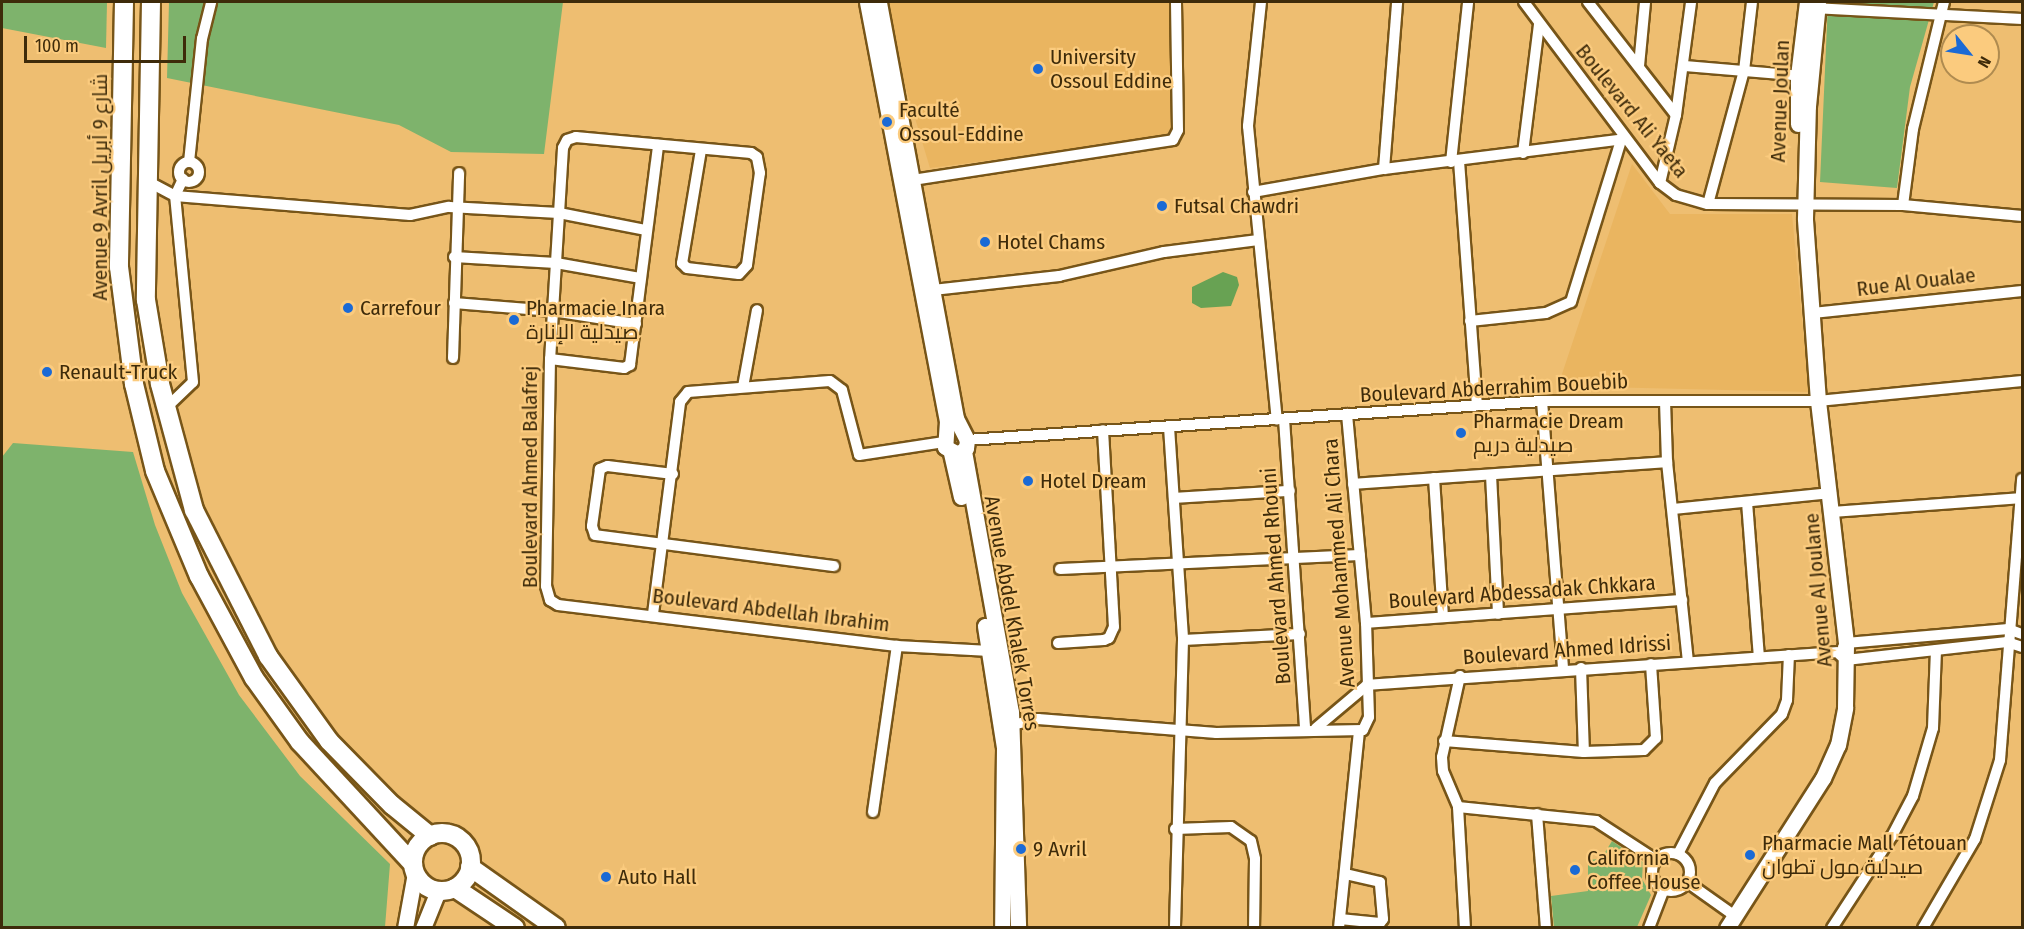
<!DOCTYPE html>
<html>
<head>
<meta charset="utf-8">
<style>
  body { margin:0 }
  #map { position:relative; width:2024px; height:929px; overflow:hidden; background:#eebe71; font-family:"Fira Sans Condensed",Cairo,sans-serif }
  div>[style] { position:absolute }
  [style*='--x'] { left:calc(var(--x)*1px); top:calc(var(--y)*1px); width:calc(var(--w)*1px); rotate:calc(var(--a)*1deg) }
  .built>* { inset:0; background:#eab560 }
  .green>* { inset:0; background:#7eb36c }
  .forest>* { inset:0; background:#68a253 }
  .roads { filter:drop-shadow(2px 0 #775518) drop-shadow(-2px 0 #775518) drop-shadow(0 2px #775518) drop-shadow(0 -2px #775518) }
  .street>* { height:10px; margin:-5px; padding:0 5px; transform-origin:5px; border-radius:5px; background:#fff }
  .street>.ring { margin:-5px; padding:0; box-sizing:content-box; background:none; border:10px solid #fff; border-radius:50% }
  .secondary>* { height:15px; margin:-7.5px; padding:0 7.5px; transform-origin:7.5px; border-radius:7.5px; background:#fff }
  .highway>* { height:18px; margin:-9px; padding:0 9px; transform-origin:9px; border-radius:9px; background:#fff }
  .highway>.ring { margin:-9px; padding:0; box-sizing:content-box; background:none; border:18px solid #fff; border-radius:50% }
  .dots>* { width:16px; height:16px; translate:-50% -50%; box-sizing:border-box; border:3px solid #fbcb7e; border-radius:50% }
  span { translate:-50% -50%; white-space:nowrap; text-align:center; line-height:1.15; -webkit-text-stroke:4.5px #fbcb7e; paint-order:stroke }
  .poi-label { font-size:21px; color:#3e2b0a }
  .left { translate:0 -50%; text-align:left }
  .street-label { font-size:21px; color:#3e2b0a }
  .frame { position:absolute; inset:0; border:3px solid #3e2b0a; pointer-events:none }
  .north { position:absolute; left:1940px; top:24px; width:60px; height:60px; box-sizing:border-box; background:#fbcb7e; border:2px solid #af8b50; border-radius:50%; rotate:120deg; font-size:16px; font-weight:700; line-height:24px; text-align:center; color:#3e2b0a }
  .north::after { content:''; display:block; margin:auto; width:21px; height:27px; background:#1b6ad5; clip-path:polygon(50% 0,100% 100%,50% 72%,0 100%) }
  .scale { position:absolute; left:24px; top:36px; width:162px; height:27px; box-sizing:border-box; border:3px solid #3e2b0a; border-top:0; padding-left:8px; font-size:18px; line-height:21px; white-space:nowrap; color:#3e2b0a; -webkit-text-stroke:4px #fbcb7e; paint-order:stroke }
</style>
</head>
<body>
<div id="map">
  <div class="built">
    <div style="clip-path:polygon(880px 2px,1173px 2px,1176px 136px,930px 168px)"></div>
    <div style="clip-path:polygon(1632px 164px,1670px 214px,1792px 214px,1809px 392px,1558px 386px)"></div>
  </div>
  <div class="green">
    <div style="clip-path:polygon(2px 2px,107px 2px,106px 48px,2px 28px)"></div>
    <div style="clip-path:polygon(169px 2px,563px 2px,544px 154px,451px 152px,399px 125px,167px 78px)"></div>
    <div style="clip-path:polygon(1828px 2px,1934px 2px,1910px 87px,1897px 188px,1820px 182px)"></div>
    <div style="clip-path:polygon(13px 443px,133px 452px,155px 525px,182px 593px,239px 695px,300px 776px,390px 864px,385px 927px,2px 927px,2px 457px)"></div>
    <div style="clip-path:polygon(1612px 841px,1643px 862px,1642px 879px,1651px 895px,1637px 927px,1554px 927px,1551px 896px,1588px 891px,1588px 860px,1601px 859px)"></div>
  </div>
  <div class="forest">
    <div style="clip-path:polygon(1223px 272px,1237px 277px,1239px 285px,1231px 306px,1201px 308px,1192px 303px,1192px 287px)"></div>
  </div>
  <div class="roads">
    <div class="street">
      <div style="--x:1261;--y:2;--w:125;--a:96"></div>
      <div style="--x:1248;--y:126;--w:295;--a:84.4"></div>
      <div style="--x:1524;--y:2;--w:226;--a:53.1"></div>
      <div style="--x:1660;--y:183;--w:20;--a:37"></div>
      <div style="--x:1676;--y:195;--w:33;--a:16"></div>
      <div style="--x:1708;--y:204;--w:195;--a:0.3"></div>
      <div style="--x:1903;--y:205;--w:120;--a:5.3"></div>
      <div style="--x:1588;--y:2;--w:143;--a:52.1"></div>
      <div style="--x:1813;--y:8;--w:209;--a:3"></div>
      <div style="--x:1639;--y:66;--w:64;--a:-84.6"></div>
      <div style="--x:1684;--y:66;--w:119;--a:4.8"></div>
      <div style="--x:701;--y:150;--w:115;--a:99.5"></div>
      <div style="--x:682;--y:263;--w:7;--a:45"></div>
      <div style="--x:687;--y:268;--w:52;--a:6.6"></div>
      <div style="--x:739;--y:274;--w:12;--a:-48"></div>
      <div style="--x:747;--y:265;--w:93;--a:-82"></div>
      <div style="--x:760;--y:173;--w:16;--a:-101"></div>
      <div style="--x:757;--y:157;--w:7;--a:-146"></div>
      <div style="--x:751;--y:153;--w:176;--a:-174.8"></div>
      <div style="--x:576;--y:137;--w:9;--a:162"></div>
      <div style="--x:567;--y:140;--w:9;--a:117"></div>
      <div style="--x:563;--y:148;--w:211;--a:93.5"></div>
      <div style="--x:550;--y:359;--w:227;--a:91"></div>
      <div style="--x:546;--y:586;--w:15;--a:74"></div>
      <div style="--x:550;--y:600;--w:9;--a:32"></div>
      <div style="--x:558;--y:605;--w:341;--a:6.9"></div>
      <div style="--x:897;--y:646;--w:93;--a:3.1"></div>
      <div style="--x:1523;--y:153;--w:129;--a:-82.9"></div>
      <div style="--x:1459;--y:161;--w:245;--a:85.8"></div>
      <div style="--x:189;--y:162;--w:124;--a:-84"></div>
      <div style="--x:202;--y:39;--w:38;--a:-76"></div>
      <div style="--x:1451;--y:162;--w:161;--a:-83.9"></div>
      <div class="ring" style="left:179px;top:162px;width:10px;height:10px"></div>
      <div style="--x:1384;--y:169;--w:168;--a:-85.5"></div>
      <div style="--x:147;--y:181;--w:32;--a:28"></div>
      <div style="--x:175;--y:196;--w:236;--a:4.6"></div>
      <div style="--x:410;--y:215;--w:40;--a:-12"></div>
      <div style="--x:449;--y:207;--w:110;--a:3.1"></div>
      <div style="--x:559;--y:213;--w:89;--a:11.1"></div>
      <div style="--x:906;--y:181;--w:270;--a:-8.7"></div>
      <div style="--x:1173;--y:140;--w:11;--a:-63"></div>
      <div style="--x:1178;--y:130;--w:128;--a:-90.9"></div>
      <div style="--x:1660;--y:183;--w:70;--a:-76.8"></div>
      <div style="--x:1676;--y:115;--w:114;--a:-82.4"></div>
      <div style="--x:1253;--y:192;--w:133;--a:-10"></div>
      <div style="--x:1384;--y:169;--w:244;--a:-7.1"></div>
      <div style="--x:1708;--y:204;--w:138;--a:-74.9"></div>
      <div style="--x:1744;--y:71;--w:69;--a:-83.4"></div>
      <div style="--x:1903;--y:205;--w:77;--a:-82.5"></div>
      <div style="--x:1913;--y:129;--w:131;--a:-76.3"></div>
      <div style="--x:454;--y:257;--w:102;--a:3.4"></div>
      <div style="--x:556;--y:263;--w:85;--a:10.1"></div>
      <div style="--x:933;--y:290;--w:127;--a:-6.3"></div>
      <div style="--x:1059;--y:276;--w:108;--a:-12.9"></div>
      <div style="--x:1164;--y:252;--w:95;--a:-7.3"></div>
      <div style="--x:454;--y:303;--w:99;--a:4.6"></div>
      <div style="--x:553;--y:311;--w:84;--a:8.9"></div>
      <div style="--x:1813;--y:313;--w:210;--a:-6"></div>
      <div style="--x:1470;--y:321;--w:76;--a:-6"></div>
      <div style="--x:1546;--y:313;--w:27;--a:-24"></div>
      <div style="--x:1571;--y:302;--w:170;--a:-72.8"></div>
      <div style="--x:453;--y:358;--w:185;--a:-88.1"></div>
      <div style="--x:550;--y:359;--w:75;--a:6.9"></div>
      <div style="--x:624;--y:368;--w:7;--a:-27"></div>
      <div style="--x:630;--y:365;--w:222;--a:-82.7"></div>
      <div style="--x:743;--y:387;--w:78;--a:-79.7"></div>
      <div style="--x:1542;--y:401;--w:270;--a:85.5"></div>
      <div style="--x:1665;--y:401;--w:61;--a:88.1"></div>
      <div style="--x:1667;--y:462;--w:201;--a:84"></div>
      <div style="--x:166;--y:408;--w:37;--a:-44"></div>
      <div style="--x:193;--y:382;--w:187;--a:-95.5"></div>
      <div style="--x:175;--y:196;--w:19;--a:-65"></div>
      <div style="--x:1284;--y:419;--w:312;--a:86.1"></div>
      <div style="--x:1169;--y:427;--w:213;--a:86.2"></div>
      <div style="--x:1183;--y:640;--w:288;--a:91.6"></div>
      <div style="--x:967;--y:440;--w:576;--a:-3.88"></div>
      <div style="--x:1542;--y:401;--w:276;--a:0"></div>
      <div style="--x:1818;--y:401;--w:205;--a:-5.6"></div>
      <div style="--x:673;--y:474;--w:66;--a:-173.1"></div>
      <div style="--x:607;--y:466;--w:8;--a:157"></div>
      <div style="--x:600;--y:469;--w:58;--a:98"></div>
      <div style="--x:592;--y:526;--w:9;--a:72"></div>
      <div style="--x:595;--y:535;--w:241;--a:7.4"></div>
      <div style="--x:1491;--y:475;--w:139;--a:87.1"></div>
      <div style="--x:1434;--y:478;--w:139;--a:86.3"></div>
      <div style="--x:1353;--y:484;--w:315;--a:-4"></div>
      <div style="--x:1174;--y:498;--w:116;--a:-3.5"></div>
      <div style="--x:1747;--y:502;--w:155;--a:85.6"></div>
      <div style="--x:1673;--y:509;--w:159;--a:-5.8"></div>
      <div style="--x:1832;--y:512;--w:191;--a:-4.2"></div>
      <div style="--x:1060;--y:569;--w:300;--a:-2.7"></div>
      <div style="--x:653;--y:614;--w:214;--a:-82.7"></div>
      <div style="--x:680;--y:402;--w:13;--a:-51"></div>
      <div style="--x:688;--y:392;--w:142;--a:-4.4"></div>
      <div style="--x:830;--y:381;--w:15;--a:37"></div>
      <div style="--x:842;--y:390;--w:67;--a:75.3"></div>
      <div style="--x:859;--y:455;--w:86;--a:-8.7"></div>
      <div style="--x:1366;--y:623;--w:317;--a:-4.2"></div>
      <div style="--x:1183;--y:640;--w:117;--a:-2.9"></div>
      <div style="--x:1058;--y:643;--w:46;--a:-3.7"></div>
      <div style="--x:1104;--y:640;--w:5;--a:-22"></div>
      <div style="--x:1109;--y:638;--w:12;--a:-66"></div>
      <div style="--x:1114;--y:627;--w:197;--a:-93.2"></div>
      <div style="--x:1843;--y:647;--w:5;--a:-53"></div>
      <div style="--x:1846;--y:643;--w:163;--a:-4.9"></div>
      <div style="--x:2008;--y:629;--w:15;--a:20"></div>
      <div style="--x:1840;--y:655;--w:8;--a:40"></div>
      <div style="--x:1846;--y:660;--w:162;--a:-6.4"></div>
      <div style="--x:2007;--y:642;--w:16;--a:18"></div>
      <div style="--x:1581;--y:668;--w:84;--a:88"></div>
      <div style="--x:1460;--y:676;--w:83;--a:102.5"></div>
      <div style="--x:1442;--y:757;--w:14;--a:86"></div>
      <div style="--x:1443;--y:771;--w:39;--a:67"></div>
      <div style="--x:1458;--y:807;--w:121;--a:86.7"></div>
      <div style="--x:1012;--y:725;--w:27;--a:-13"></div>
      <div style="--x:1038;--y:719;--w:179;--a:4.5"></div>
      <div style="--x:1216;--y:733;--w:147;--a:-1.2"></div>
      <div style="--x:1363;--y:730;--w:14;--a:-65"></div>
      <div style="--x:1369;--y:717;--w:94;--a:-91.8"></div>
      <div style="--x:1366;--y:623;--w:210;--a:-95.2"></div>
      <div style="--x:1316;--y:728;--w:67;--a:-40.1"></div>
      <div style="--x:1367;--y:685;--w:471;--a:-4"></div>
      <div style="--x:1444;--y:741;--w:140;--a:4.5"></div>
      <div style="--x:1584;--y:752;--w:60;--a:-1.9"></div>
      <div style="--x:1644;--y:750;--w:17;--a:-45"></div>
      <div style="--x:1656;--y:738;--w:74;--a:-93.9"></div>
      <div style="--x:1458;--y:807;--w:139;--a:5.8"></div>
      <div style="--x:1596;--y:821;--w:72;--a:33"></div>
      <div style="--x:873;--y:812;--w:168;--a:-81.8"></div>
      <div style="--x:1537;--y:814;--w:114;--a:85.5"></div>
      <div style="--x:1175;--y:829;--w:56;--a:-2"></div>
      <div style="--x:1231;--y:827;--w:24;--a:35"></div>
      <div style="--x:1251;--y:841;--w:18;--a:77"></div>
      <div style="--x:1255;--y:859;--w:69;--a:90.8"></div>
      <div class="ring" style="left:1652px;top:853px;width:28px;height:28px"></div>
      <div style="--x:1678;--y:854;--w:80;--a:-62.5"></div>
      <div style="--x:1715;--y:783;--w:96;--a:-45.8"></div>
      <div style="--x:1782;--y:714;--w:15;--a:-70"></div>
      <div style="--x:1787;--y:700;--w:45;--a:-87.5"></div>
      <div style="--x:1687;--y:882;--w:59;--a:35.3"></div>
      <div style="--x:1340;--y:919;--w:40;--a:5.7"></div>
      <div style="--x:1380;--y:923;--w:5;--a:-53"></div>
      <div style="--x:1383;--y:919;--w:37;--a:-95"></div>
      <div style="--x:1380;--y:882;--w:36;--a:-167"></div>
      <div style="--x:1339;--y:928;--w:197;--a:-84.2"></div>
      <div style="--x:1649;--y:928;--w:42;--a:-69"></div>
      <div style="--x:1832;--y:928;--w:110;--a:-56.9"></div>
      <div style="--x:1892;--y:836;--w:45;--a:-62.3"></div>
      <div style="--x:1913;--y:796;--w:71;--a:-73.6"></div>
      <div style="--x:1933;--y:728;--w:78;--a:-87.8"></div>
      <div style="--x:1923;--y:928;--w:103;--a:-59.7"></div>
      <div style="--x:1975;--y:839;--w:83;--a:-72.4"></div>
      <div style="--x:2000;--y:760;--w:282;--a:-85.5"></div>
    </div>
    <div class="secondary">
      <div style="--x:867;--y:2;--w:427;--a:79.2"></div>
      <div style="--x:947;--y:421;--w:26;--a:94"></div>
      <div style="--x:945;--y:447;--w:15;--a:28"></div>
      <div style="--x:958;--y:454;--w:10;--a:-37"></div>
      <div style="--x:966;--y:448;--w:8;--a:-83"></div>
      <div style="--x:967;--y:440;--w:25;--a:-117"></div>
      <div style="--x:956;--y:418;--w:423;--a:-100.5"></div>
      <div style="--x:1798;--y:124;--w:48;--a:-90"></div>
      <div style="--x:1798;--y:76;--w:75;--a:-83.1"></div>
      <div style="--x:964;--y:451;--w:265;--a:79.8"></div>
      <div style="--x:1011;--y:712;--w:216;--a:88.1"></div>
      <div style="--x:951;--y:453;--w:45;--a:77.2"></div>
      <div style="--x:985;--y:626;--w:123;--a:81.1"></div>
      <div style="--x:1004;--y:748;--w:180;--a:90.6"></div>
      <div style="--x:405;--y:928;--w:56;--a:-79.7"></div>
      <div style="--x:423;--y:928;--w:40;--a:-68"></div>
      <div style="--x:1727;--y:928;--w:178;--a:-57.4"></div>
      <div style="--x:1823;--y:778;--w:36;--a:-66"></div>
      <div style="--x:1838;--y:745;--w:38;--a:-79"></div>
      <div style="--x:1845;--y:708;--w:65;--a:-89.1"></div>
      <div style="--x:1846;--y:643;--w:244;--a:-96.6"></div>
      <div style="--x:1818;--y:401;--w:183;--a:-94.1"></div>
      <div style="--x:1805;--y:218;--w:112;--a:-88.5"></div>
      <div style="--x:1808;--y:106;--w:104;--a:-84.5"></div>
    </div>
    <div class="highway">
      <div style="--x:124;--y:2;--w:265;--a:91.1"></div>
      <div style="--x:119;--y:267;--w:118;--a:82.7"></div>
      <div style="--x:134;--y:384;--w:89;--a:76.4"></div>
      <div style="--x:155;--y:471;--w:114;--a:67.3"></div>
      <div style="--x:199;--y:576;--w:116;--a:61.7"></div>
      <div style="--x:254;--y:678;--w:79;--a:54.3"></div>
      <div style="--x:300;--y:742;--w:166;--a:47.2"></div>
      <div style="--x:151;--y:2;--w:298;--a:91"></div>
      <div style="--x:146;--y:300;--w:85;--a:80.5"></div>
      <div style="--x:160;--y:384;--w:131;--a:74.9"></div>
      <div style="--x:194;--y:510;--w:164;--a:63.1"></div>
      <div style="--x:268;--y:656;--w:105;--a:54.3"></div>
      <div style="--x:329;--y:741;--w:90;--a:45.5"></div>
      <div style="--x:392;--y:805;--w:49;--a:39.2"></div>
      <div class="ring" style="left:413px;top:833px;width:40px;height:40px"></div>
      <div style="--x:470;--y:867;--w:105;--a:35.3"></div>
      <div style="--x:455;--y:888;--w:72;--a:33.7"></div>
    </div>
  </div>
  <div class="dots">
    <div style="left:1038px;top:69px;background:#1b6ad5"></div>
    <div style="left:887px;top:122px;background:#1b6ad5"></div>
    <div style="left:1162px;top:206px;background:#1b6ad5"></div>
    <div style="left:985px;top:242px;background:#1b6ad5"></div>
    <div style="left:348px;top:308px;background:#1b6ad5"></div>
    <div style="left:514px;top:320px;background:#1b6ad5"></div>
    <div style="left:47px;top:372px;background:#1b6ad5"></div>
    <div style="left:1461px;top:433px;background:#1b6ad5"></div>
    <div style="left:1028px;top:481px;background:#1b6ad5"></div>
    <div style="left:1021px;top:849px;background:#1b6ad5"></div>
    <div style="left:1750px;top:855px;background:#1b6ad5"></div>
    <div style="left:1575px;top:870px;background:#1b6ad5"></div>
    <div style="left:606px;top:877px;background:#1b6ad5"></div>
  </div>
  <div class="poi-label">
    <span class="left" style="left:1050px;top:69px">University<br>Ossoul Eddine</span>
    <span class="left" style="left:899px;top:122px">Faculté<br>Ossoul-Eddine</span>
    <span class="left" style="left:1174px;top:206px">Futsal Chawdri</span>
    <span class="left" style="left:997px;top:242px">Hotel Chams</span>
    <span class="left" style="left:360px;top:308px">Carrefour</span>
    <span class="left" style="left:526px;top:320px">Pharmacie Inara<br>صيدلية الإنارة</span>
    <span class="left" style="left:59px;top:372px">Renault-Truck</span>
    <span class="left" style="left:1473px;top:433px">Pharmacie Dream<br>صيدلية دريم</span>
    <span class="left" style="left:1040px;top:481px">Hotel Dream</span>
    <span class="left" style="left:1762px;top:855px">Pharmacie Mall Tétouan<br>صيدلية مول تطوان</span>
    <span class="left" style="left:1033px;top:849px">9 Avril</span>
    <span class="left" style="left:1587px;top:870px">California<br>Coffee House</span>
    <span class="left" style="left:618px;top:877px">Auto Hall</span>
  </div>
  <div class="street-label">
    <span style="left:1780px;top:101px;rotate:-88deg">Avenue Joulan</span>
    <span style="left:1632px;top:111px;rotate:51deg">Boulevard Ali Yaeta</span>
    <span style="left:100px;top:187px;rotate:-90deg">Avenue 9 Avril شارع 9 أبريل</span>
    <span style="left:1916px;top:282px;rotate:-7deg">Rue Al Oualae</span>
    <span style="left:1494px;top:388px;rotate:-3deg">Boulevard Abderrahim Bouebib</span>
    <span style="left:530px;top:477px;rotate:-90deg">Boulevard Ahmed Balafrej</span>
    <span style="left:1339px;top:563px;rotate:-94deg">Avenue Mohammed Ali Chara</span>
    <span style="left:1276px;top:576px;rotate:-94deg">Boulevard Ahmed Rhouni</span>
    <span style="left:1818px;top:590px;rotate:-95deg">Avenue Al Joulane</span>
    <span style="left:1522px;top:592px;rotate:-4deg">Boulevard Abdessadak Chkkara</span>
    <span style="left:771px;top:610px;rotate:7deg">Boulevard Abdellah Ibrahim</span>
    <span style="left:1012px;top:613px;rotate:80deg">Avenue Abdel Khalek Torres</span>
    <span style="left:1567px;top:650px;rotate:-4deg">Boulevard Ahmed Idrissi</span>
  </div>
  <div class="frame"></div>
  <div class="north">N</div>
  <div class="scale">100 m</div>
</div>
</body>
</html>
